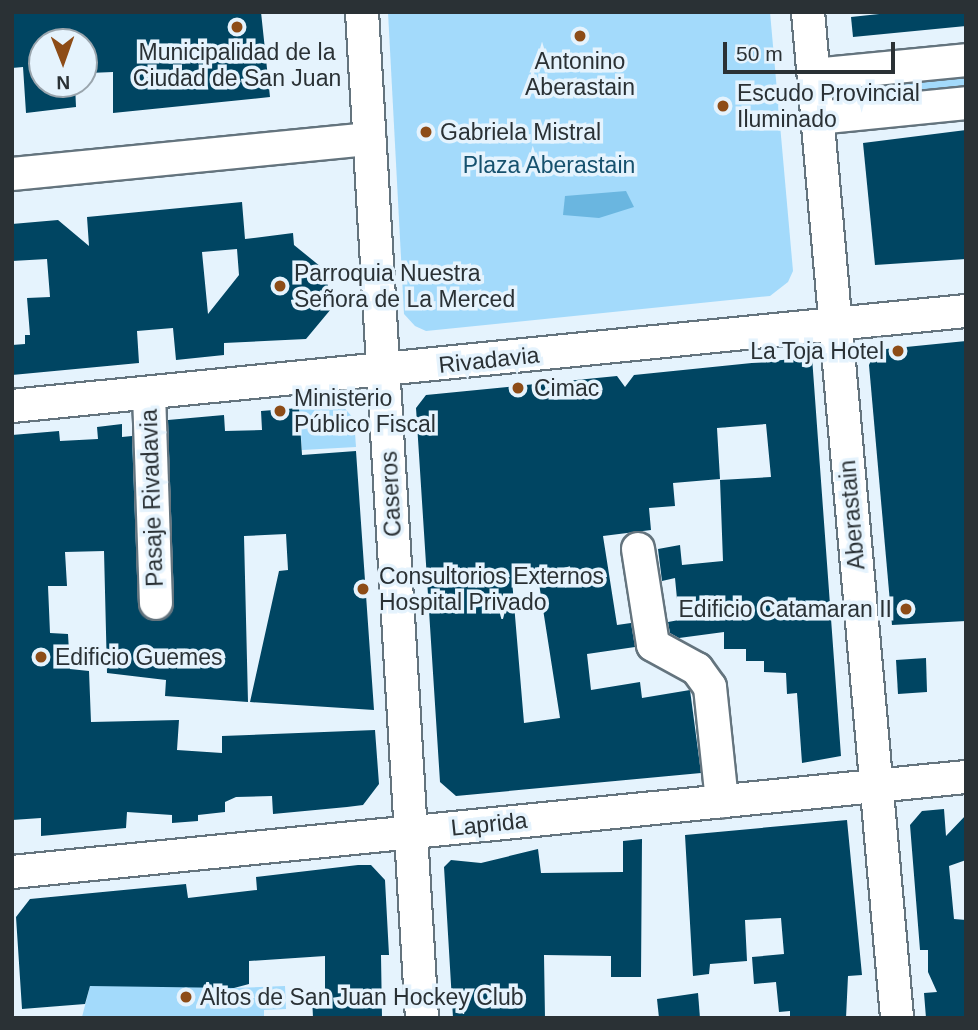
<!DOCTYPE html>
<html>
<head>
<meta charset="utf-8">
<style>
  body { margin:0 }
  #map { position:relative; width:978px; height:1030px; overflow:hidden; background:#e5f3fd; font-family:Helvetica,sans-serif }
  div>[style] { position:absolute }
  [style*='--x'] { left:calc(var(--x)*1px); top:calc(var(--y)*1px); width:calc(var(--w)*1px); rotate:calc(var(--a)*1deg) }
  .green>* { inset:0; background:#a3dafb }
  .water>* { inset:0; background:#6ab6e0 }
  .building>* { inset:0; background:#004562 }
  .roads { filter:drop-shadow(2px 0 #64747e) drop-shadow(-2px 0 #64747e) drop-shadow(0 2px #64747e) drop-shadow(0 -2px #64747e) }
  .minor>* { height:32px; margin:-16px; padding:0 16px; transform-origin:16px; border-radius:16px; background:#fff }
  .dots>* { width:19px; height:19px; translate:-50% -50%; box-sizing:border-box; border:4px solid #e5f3fd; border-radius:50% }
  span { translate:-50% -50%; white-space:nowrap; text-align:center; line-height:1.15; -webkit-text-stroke:7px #e5f3fd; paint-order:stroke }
  .poi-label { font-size:23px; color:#2a3135 }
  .left { translate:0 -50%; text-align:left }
  .right { translate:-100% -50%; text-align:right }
  .park-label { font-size:23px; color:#16516e }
  .street-label { font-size:23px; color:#2a3135 }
  .frame { position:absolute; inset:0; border:14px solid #2a3135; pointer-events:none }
  .north { position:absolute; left:28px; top:28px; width:70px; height:70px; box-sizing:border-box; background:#e5f3fd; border:2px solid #9aa5ad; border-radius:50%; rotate:179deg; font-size:19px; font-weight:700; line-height:28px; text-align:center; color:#2a3135 }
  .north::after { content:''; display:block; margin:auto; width:24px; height:32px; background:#8d4c17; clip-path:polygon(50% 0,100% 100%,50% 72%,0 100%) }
  .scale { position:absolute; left:723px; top:42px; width:172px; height:32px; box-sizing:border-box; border:4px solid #2a3135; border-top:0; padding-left:9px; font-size:21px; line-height:24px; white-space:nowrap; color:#2a3135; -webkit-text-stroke:5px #e5f3fd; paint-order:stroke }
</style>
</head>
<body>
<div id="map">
  <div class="green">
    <div style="clip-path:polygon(388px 12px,770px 12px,793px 271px,788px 282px,770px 296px,426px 331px,415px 326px,404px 314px)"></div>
    <div style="clip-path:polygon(966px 74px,966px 91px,849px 97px,851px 86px)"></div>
    <div style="clip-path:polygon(341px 404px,354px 419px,356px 447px,302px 450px,299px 408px)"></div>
    <div style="clip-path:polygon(97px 959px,234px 988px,285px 986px,286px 1009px,264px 1010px,264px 1018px,72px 1018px,82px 1017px)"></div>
  </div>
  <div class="water">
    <div style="clip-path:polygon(626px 191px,634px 207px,599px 218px,563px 215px,565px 196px)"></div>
  </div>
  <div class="building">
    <div style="clip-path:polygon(12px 12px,261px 12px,270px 97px,113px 113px,113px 72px,89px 73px,83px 38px,42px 41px,42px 84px,75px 84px,76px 107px,26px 113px,23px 67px,12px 68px)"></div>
    <div style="clip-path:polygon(898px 12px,966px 12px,966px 26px,853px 37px,851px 17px)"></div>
    <div style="clip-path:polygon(966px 130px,966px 259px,875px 265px,863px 143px)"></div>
    <div style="clip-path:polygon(evenodd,242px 202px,245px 239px,293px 233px,294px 245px,326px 271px,331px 309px,306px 339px,224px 343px,224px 355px,176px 360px,173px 328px,137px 331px,139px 363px,12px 375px,12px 345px,25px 344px,25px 335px,30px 335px,27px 298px,50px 297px,47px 259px,12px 261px,12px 224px,58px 220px,89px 246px,87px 217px,242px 202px,237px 249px,239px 275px,208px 314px,202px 252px,237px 249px)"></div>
    <div style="clip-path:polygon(966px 341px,966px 621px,892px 625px,869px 365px,876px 350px)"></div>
    <div style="clip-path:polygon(evenodd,812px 357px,841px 756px,802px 763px,797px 693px,787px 694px,786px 673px,764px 672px,764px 661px,746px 661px,746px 649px,724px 649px,724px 632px,679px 638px,670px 633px,668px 622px,679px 620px,675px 578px,662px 581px,658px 549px,680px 545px,682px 565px,723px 561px,720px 480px,771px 477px,766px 424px,717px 428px,720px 479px,673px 483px,675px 506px,649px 508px,651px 530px,603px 536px,617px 625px,631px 623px,635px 647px,587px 654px,591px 690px,640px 682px,642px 698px,690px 690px,701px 773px,456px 796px,440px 782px,416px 408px,426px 395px,617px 376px,625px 387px,634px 375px,812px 357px,538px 577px,560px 718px,524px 723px,512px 580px,538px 577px)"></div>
    <div style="clip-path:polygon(299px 408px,302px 455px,356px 451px,374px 710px,250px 702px,279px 571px,288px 570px,286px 534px,244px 536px,248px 702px,165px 696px,166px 680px,107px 673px,104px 551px,65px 552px,67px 586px,48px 586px,50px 633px,68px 634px,70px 669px,89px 671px,91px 722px,179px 720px,177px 750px,222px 753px,222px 736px,375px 730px,379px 784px,363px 805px,347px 807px,273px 814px,272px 796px,236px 797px,225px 802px,225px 812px,198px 815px,198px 821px,172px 823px,172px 815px,127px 812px,126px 828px,41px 836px,41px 818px,12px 820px,12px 435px,59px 431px,60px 441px,98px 439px,97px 427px,122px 424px,122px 437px,132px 436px,138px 604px,147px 619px,157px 621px,172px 612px,174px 602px,168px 420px,224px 415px,225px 431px,262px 430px,261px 411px)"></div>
    <div style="clip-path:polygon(926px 658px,927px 692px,898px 694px,896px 660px)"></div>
    <div style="clip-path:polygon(944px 809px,946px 836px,966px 815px,966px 860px,949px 866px,954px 919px,966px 920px,966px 1018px,926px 1018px,924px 993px,937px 992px,928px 972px,928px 950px,920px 950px,910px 825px,922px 811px)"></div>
    <div style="clip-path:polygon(847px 820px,862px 975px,848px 976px,846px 1018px,790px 1018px,790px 1011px,779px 1012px,776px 982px,754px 984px,752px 957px,784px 954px,781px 918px,745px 920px,747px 961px,710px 964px,709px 974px,693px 976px,685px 835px)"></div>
    <div style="clip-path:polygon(642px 839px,641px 977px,611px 977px,611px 956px,544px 955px,545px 1018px,453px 1018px,444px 867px,451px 860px,481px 863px,538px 849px,541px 873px,623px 872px,623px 841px)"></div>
    <div style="clip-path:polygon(358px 865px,371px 865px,385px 880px,389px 955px,381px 955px,382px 1018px,313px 1018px,312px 996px,325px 995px,325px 956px,249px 961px,249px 984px,234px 988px,90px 986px,85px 1004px,22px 1009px,16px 917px,30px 899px,186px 884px,188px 898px,257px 890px,256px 877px)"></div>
    <div style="clip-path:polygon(698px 993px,700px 1018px,659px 1018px,657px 999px)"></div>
  </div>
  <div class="roads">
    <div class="minor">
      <div style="--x:362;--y:12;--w:1008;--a:86.59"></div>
      <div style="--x:808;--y:12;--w:1010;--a:84.94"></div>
      <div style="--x:814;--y:75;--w:153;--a:-5.6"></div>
      <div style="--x:817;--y:118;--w:150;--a:-5.7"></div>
      <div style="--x:12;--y:174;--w:359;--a:-5.6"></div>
      <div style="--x:149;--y:393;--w:210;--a:88.1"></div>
      <div style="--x:12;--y:406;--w:959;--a:-5.69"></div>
      <div style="--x:638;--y:549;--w:97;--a:81.1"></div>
      <div style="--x:653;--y:645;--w:50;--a:28.6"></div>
      <div style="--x:697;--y:669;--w:22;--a:54"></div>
      <div style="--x:710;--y:687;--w:115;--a:84"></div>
      <div style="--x:12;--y:872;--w:959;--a:-5.69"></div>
    </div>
  </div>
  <div class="dots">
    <div style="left:237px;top:27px;background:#8d4c17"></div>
    <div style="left:580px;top:36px;background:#8d4c17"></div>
    <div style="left:723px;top:106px;background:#8d4c17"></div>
    <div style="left:426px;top:132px;background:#8d4c17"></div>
    <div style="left:280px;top:286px;background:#8d4c17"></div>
    <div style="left:898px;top:351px;background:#8d4c17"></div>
    <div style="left:518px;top:388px;background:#8d4c17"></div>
    <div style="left:280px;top:411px;background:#8d4c17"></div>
    <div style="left:363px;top:589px;background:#8d4c17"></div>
    <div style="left:906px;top:609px;background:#8d4c17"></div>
    <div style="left:41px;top:657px;background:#8d4c17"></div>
    <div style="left:186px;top:997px;background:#8d4c17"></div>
  </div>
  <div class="poi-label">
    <span style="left:237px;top:65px">Municipalidad de la<br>Ciudad de San Juan</span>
    <span style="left:580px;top:74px">Antonino<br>Aberastain</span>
    <span class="left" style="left:737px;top:106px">Escudo Provincial<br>Iluminado</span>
    <span class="left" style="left:440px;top:132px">Gabriela Mistral</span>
    <span class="left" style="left:294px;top:286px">Parroquia Nuestra<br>Señora de La Merced</span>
    <span class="right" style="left:884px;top:351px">La Toja Hotel</span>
    <span class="left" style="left:534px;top:388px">Cimac</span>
    <span class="left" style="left:294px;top:411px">Ministerio<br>Público Fiscal</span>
    <span class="left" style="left:379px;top:589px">Consultorios Externos<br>Hospital Privado</span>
    <span class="right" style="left:892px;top:609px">Edificio Catamaran II</span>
    <span class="left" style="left:55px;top:657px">Edificio Guemes</span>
    <span class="left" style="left:200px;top:997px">Altos de San Juan Hockey Club</span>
  </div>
  <div class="park-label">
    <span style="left:549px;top:165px">Plaza Aberastain</span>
  </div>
  <div class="street-label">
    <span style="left:489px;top:360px;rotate:-6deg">Rivadavia</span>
    <span style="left:391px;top:494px;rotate:-93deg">Caseros</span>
    <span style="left:152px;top:498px;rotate:-92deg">Pasaje Rivadavia</span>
    <span style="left:852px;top:515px;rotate:-95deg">Aberastain</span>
    <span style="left:489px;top:824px;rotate:-6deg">Laprida</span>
  </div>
  <div class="frame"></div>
  <div class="north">N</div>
  <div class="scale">50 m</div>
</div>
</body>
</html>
